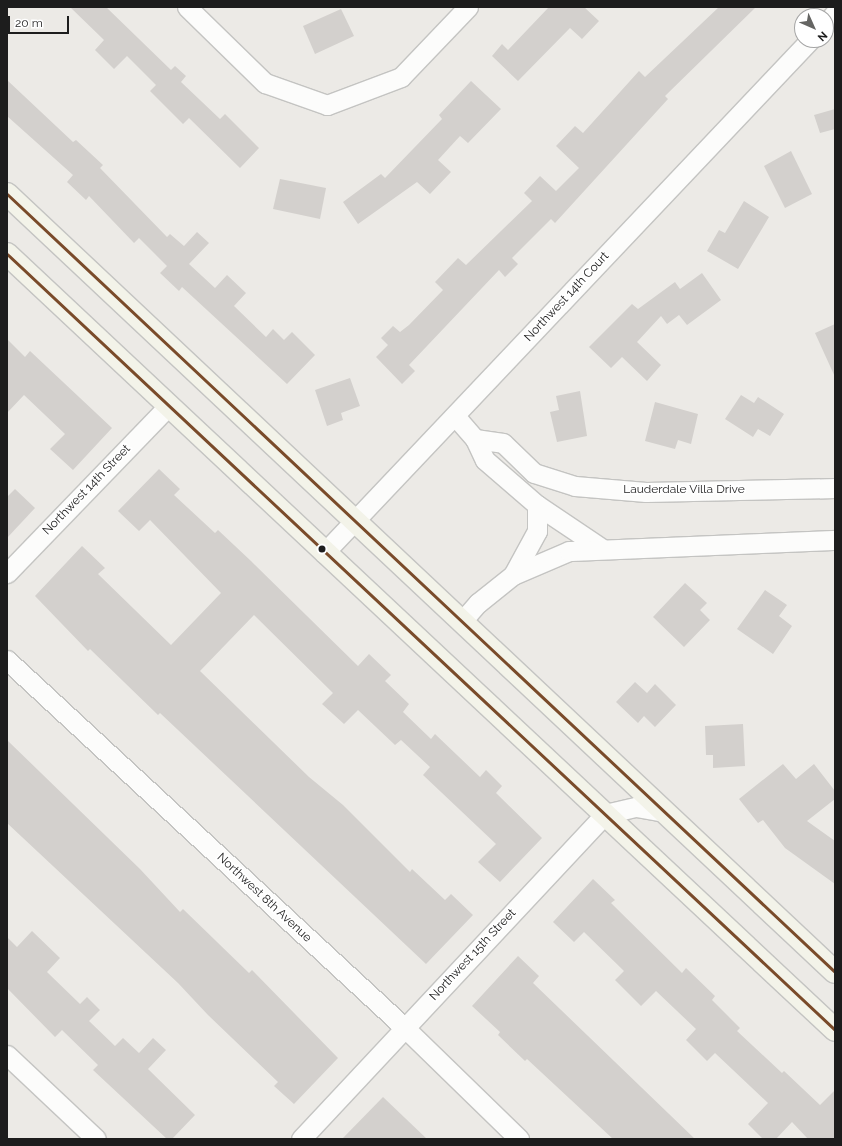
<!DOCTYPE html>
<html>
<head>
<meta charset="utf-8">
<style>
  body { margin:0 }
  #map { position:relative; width:842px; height:1146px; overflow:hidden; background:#eceae6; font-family:Raleway,sans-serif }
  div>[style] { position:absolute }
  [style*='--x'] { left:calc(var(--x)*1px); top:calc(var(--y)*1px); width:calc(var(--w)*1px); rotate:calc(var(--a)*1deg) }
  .building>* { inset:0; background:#d3d0cd }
  .roads { filter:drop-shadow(1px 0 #c4c4c2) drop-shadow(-1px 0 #c4c4c2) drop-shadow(0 1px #c4c4c2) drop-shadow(0 -1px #c4c4c2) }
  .street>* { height:19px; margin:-9.5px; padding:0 9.5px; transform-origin:9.5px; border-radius:9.5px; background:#fcfcfb }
  .secondary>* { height:22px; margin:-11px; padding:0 11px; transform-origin:11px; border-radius:11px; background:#f3f3e9 }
  .bus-1>* { height:3px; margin:-1.5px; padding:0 1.5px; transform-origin:1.5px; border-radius:1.5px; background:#7a4b2a }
  .dots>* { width:11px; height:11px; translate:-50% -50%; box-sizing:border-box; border:2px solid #fff; border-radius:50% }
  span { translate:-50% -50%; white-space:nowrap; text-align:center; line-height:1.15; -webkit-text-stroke:3.5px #fff; paint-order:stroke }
  .street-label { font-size:12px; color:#1d1d1d }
  .frame { position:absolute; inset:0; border:8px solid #1d1d1d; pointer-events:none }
  .north { position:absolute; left:794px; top:8px; width:40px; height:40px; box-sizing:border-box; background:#fff; border:1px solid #a5a5a5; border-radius:50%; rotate:135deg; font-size:11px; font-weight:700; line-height:16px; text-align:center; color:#1d1d1d }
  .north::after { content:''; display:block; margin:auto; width:14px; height:18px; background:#656563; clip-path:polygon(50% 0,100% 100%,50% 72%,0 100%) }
  .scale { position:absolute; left:8px; top:16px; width:61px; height:18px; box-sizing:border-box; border:2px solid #1d1d1d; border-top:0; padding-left:5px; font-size:12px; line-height:14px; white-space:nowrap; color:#1d1d1d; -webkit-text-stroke:3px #fff; paint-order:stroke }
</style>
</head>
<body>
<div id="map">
  <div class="building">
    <div style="clip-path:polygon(70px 7px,106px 7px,171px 70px,175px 66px,186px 76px,181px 82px,220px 119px,225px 114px,259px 148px,240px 168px,189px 118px,183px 124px,150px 91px,156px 85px,127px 56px,114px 69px,95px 50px,104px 40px)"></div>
    <div style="clip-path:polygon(549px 7px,584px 7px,599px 21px,582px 39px,570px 28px,518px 81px,492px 56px,502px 44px,508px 50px)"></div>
    <div style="clip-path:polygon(719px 7px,756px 7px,665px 96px,668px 99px,555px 223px,551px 219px,512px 258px,518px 264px,505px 277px,499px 270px,409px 365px,415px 371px,402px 384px,376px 357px,388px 345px,381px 338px,393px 326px,400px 332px,409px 325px,443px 290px,435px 282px,458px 258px,466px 265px,532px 201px,524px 193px,540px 176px,556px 191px,579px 168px,556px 146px,575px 126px,583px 133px,639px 71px,645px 77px)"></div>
    <div style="clip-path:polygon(341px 9px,354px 36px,315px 54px,303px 26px)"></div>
    <div style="clip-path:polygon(7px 80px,73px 142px,76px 140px,103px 165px,100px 168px,167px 237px,170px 234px,184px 246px,197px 232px,209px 243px,189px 264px,215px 288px,227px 275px,246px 293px,234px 306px,266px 337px,273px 329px,284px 340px,292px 332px,315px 355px,287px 384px,182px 287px,179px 291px,160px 273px,167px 266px,139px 238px,134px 243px,89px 196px,86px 200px,67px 182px,73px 175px,7px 116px)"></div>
    <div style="clip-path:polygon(471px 81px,501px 109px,468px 143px,460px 136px,438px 160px,451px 172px,430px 194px,417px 182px,358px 224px,343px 202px,381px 174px,385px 178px,442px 119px,439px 115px)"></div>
    <div style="clip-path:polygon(835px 109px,835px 129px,820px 133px,814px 115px)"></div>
    <div style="clip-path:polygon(791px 151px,812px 194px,785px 208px,764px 166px)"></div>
    <div style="clip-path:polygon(280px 179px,326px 188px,320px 219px,273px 209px)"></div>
    <div style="clip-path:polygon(744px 201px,769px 217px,738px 269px,707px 251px,719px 230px,725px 233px)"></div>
    <div style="clip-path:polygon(702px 273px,721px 300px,687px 325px,679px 315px,667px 324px,661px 316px,637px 342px,661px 365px,647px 381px,622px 357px,611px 368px,589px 347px,632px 304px,638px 309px,675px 282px,680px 289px)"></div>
    <div style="clip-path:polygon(835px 324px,835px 377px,815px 333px)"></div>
    <div style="clip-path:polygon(7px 339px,25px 357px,30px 351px,112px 428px,73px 470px,50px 449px,65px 434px,24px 395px,7px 413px)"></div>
    <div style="clip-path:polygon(350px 378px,360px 406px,341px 413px,343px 420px,327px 426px,315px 390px)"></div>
    <div style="clip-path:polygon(580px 391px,587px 436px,557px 442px,550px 412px,559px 410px,556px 396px)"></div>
    <div style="clip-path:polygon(741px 395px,754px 403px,758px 397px,784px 414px,770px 436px,758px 429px,753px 437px,725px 419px)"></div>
    <div style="clip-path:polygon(655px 402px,698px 414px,691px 444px,678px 440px,675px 449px,645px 441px)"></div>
    <div style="clip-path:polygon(159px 469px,180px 489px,174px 495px,215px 533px,218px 530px,251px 561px,358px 666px,369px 654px,391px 675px,385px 681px,409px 704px,403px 712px,431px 739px,435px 734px,480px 777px,486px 770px,502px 786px,496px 793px,542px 838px,500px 882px,478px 862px,496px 844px,423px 775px,430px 767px,401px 740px,395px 745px,358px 710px,344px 724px,322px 704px,333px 693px,254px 615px,200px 671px,309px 777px,343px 805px,410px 872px,412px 869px,445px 900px,451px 894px,473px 915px,426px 964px,160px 713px,158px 715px,90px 649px,88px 651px,35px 596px,82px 546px,105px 568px,98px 574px,171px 645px,221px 593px,150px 520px,139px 531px,118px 511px)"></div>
    <div style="clip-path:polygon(15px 489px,35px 508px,7px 538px,7px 497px)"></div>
    <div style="clip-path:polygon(685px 583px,707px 603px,700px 610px,710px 620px,684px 647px,653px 617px)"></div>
    <div style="clip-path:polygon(765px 590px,787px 605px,779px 616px,792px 626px,773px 654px,737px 629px)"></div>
    <div style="clip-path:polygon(635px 682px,647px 693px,655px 684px,676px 705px,655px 727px,644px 716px,638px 723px,616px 702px)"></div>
    <div style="clip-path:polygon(743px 724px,745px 766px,713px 768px,713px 755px,706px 755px,705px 726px)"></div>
    <div style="clip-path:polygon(7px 740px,140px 869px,180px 912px,183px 909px,249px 973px,252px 970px,338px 1058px,294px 1104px,274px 1086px,278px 1082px,208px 1015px,178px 983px,7px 823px)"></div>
    <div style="clip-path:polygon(783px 764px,796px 779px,814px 764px,835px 791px,835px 799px,807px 821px,835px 841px,835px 884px,785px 848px,763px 820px,758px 823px,739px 799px)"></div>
    <div style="clip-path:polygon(593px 879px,615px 900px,611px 903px,682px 973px,686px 968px,715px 996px,712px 1000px,740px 1028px,737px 1031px,782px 1073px,784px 1071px,820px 1105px,835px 1090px,835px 1139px,808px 1139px,792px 1122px,776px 1139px,763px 1139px,748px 1124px,768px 1103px,715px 1053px,707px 1061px,686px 1040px,696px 1029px,656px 991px,641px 1006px,615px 980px,624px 971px,584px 932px,574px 942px,553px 922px)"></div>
    <div style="clip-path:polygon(32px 931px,60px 958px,47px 972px,80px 1004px,87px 997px,100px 1010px,89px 1021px,115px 1046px,123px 1038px,139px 1053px,153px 1038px,166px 1050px,148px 1069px,195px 1115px,172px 1139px,167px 1139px,93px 1070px,98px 1065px,62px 1030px,55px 1037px,7px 988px,7px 937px,17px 947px)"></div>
    <div style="clip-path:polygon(518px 956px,539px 976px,533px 983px,695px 1139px,613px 1139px,527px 1059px,525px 1061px,498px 1035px,500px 1032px,472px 1006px)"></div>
    <div style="clip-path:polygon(383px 1097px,427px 1139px,342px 1139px)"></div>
  </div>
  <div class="roads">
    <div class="street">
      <div style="--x:187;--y:7;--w:109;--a:44.3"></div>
      <div style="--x:265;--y:83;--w:66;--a:19.5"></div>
      <div style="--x:327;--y:105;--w:79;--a:-20.7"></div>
      <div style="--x:401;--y:77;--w:97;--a:-46.3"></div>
      <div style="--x:826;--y:23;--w:13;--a:-48"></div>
      <div style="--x:455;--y:416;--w:30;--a:49"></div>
      <div style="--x:475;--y:439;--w:23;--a:65"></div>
      <div style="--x:485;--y:460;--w:69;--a:40.9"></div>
      <div style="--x:537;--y:505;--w:77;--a:33.9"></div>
      <div style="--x:475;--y:439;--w:28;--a:8"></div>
      <div style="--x:503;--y:443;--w:43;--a:44.1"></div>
      <div style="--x:534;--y:473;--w:43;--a:17.6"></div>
      <div style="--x:575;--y:486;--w:71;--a:4.8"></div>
      <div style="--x:646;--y:492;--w:189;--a:-1.2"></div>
      <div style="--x:324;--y:553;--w:707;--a:-46.55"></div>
      <div style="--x:7;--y:573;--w:232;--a:-46"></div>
      <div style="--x:513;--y:575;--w:50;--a:-61.4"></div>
      <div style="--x:537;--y:531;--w:26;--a:-90"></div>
      <div style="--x:463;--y:620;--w:23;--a:-49"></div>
      <div style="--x:478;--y:603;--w:45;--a:-38.7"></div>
      <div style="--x:513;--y:575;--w:61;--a:-23.2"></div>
      <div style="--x:569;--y:551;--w:266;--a:-2.4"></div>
      <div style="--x:7;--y:660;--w:542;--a:42.76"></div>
      <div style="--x:405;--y:1028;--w:159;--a:44.2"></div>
      <div style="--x:7;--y:1055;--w:122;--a:43.3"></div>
      <div style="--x:301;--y:1139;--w:445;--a:-46.9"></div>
      <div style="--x:605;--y:814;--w:32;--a:-13"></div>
      <div style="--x:636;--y:807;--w:27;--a:10"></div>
    </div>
    <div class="secondary">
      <div style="--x:7;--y:194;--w:1136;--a:43.22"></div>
      <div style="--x:7;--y:254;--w:1135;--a:43.14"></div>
    </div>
  </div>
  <div class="bus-1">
    <div style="--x:7;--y:194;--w:1136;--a:43.22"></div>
    <div style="--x:7;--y:254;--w:1135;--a:43.14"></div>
  </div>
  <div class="dots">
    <div style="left:322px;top:549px;background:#1d1d1d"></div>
  </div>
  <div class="street-label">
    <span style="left:567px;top:297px;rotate:-47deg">Northwest 14th Court</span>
    <span style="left:87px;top:490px;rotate:-46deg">Northwest 14th Street</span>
    <span style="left:684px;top:490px">Lauderdale Villa Drive</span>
    <span style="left:264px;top:898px;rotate:43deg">Northwest 8th Avenue</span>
    <span style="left:473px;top:955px;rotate:-47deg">Northwest 15th Street</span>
  </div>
  <div class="frame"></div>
  <div class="north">N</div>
  <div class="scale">20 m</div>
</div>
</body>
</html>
